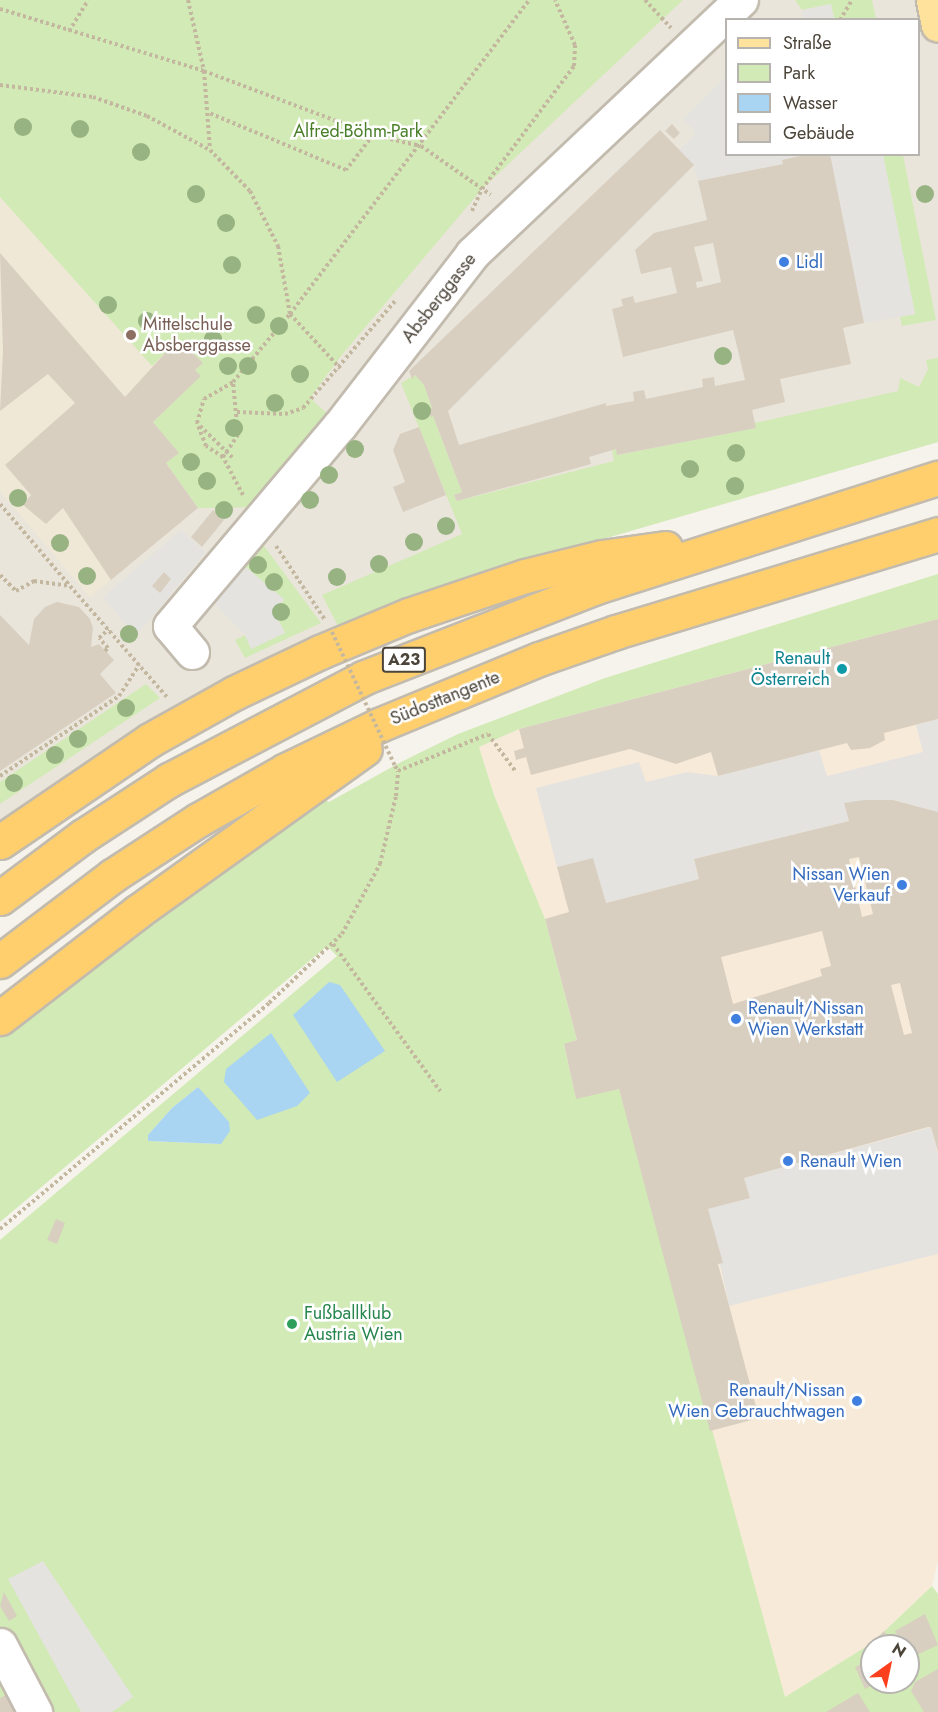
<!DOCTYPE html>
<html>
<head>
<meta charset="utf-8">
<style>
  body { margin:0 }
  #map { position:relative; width:938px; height:1712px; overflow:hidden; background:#f6f3ec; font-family:Jost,sans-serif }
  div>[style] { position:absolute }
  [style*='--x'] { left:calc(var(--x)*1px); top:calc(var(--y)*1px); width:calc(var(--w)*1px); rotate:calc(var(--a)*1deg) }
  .residential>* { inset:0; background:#eae5da }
  .commercial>* { inset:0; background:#f7ead8 }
  .education>* { inset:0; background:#efe8d6 }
  .green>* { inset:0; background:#d2eab5 }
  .parking>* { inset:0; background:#e5e3e0 }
  .water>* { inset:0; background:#a9d4f2 }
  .building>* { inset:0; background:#d8cfc1 }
  .path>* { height:4px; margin-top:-2px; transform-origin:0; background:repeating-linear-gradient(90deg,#c4b79f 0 3px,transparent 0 6px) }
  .roads { filter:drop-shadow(2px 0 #c2bbae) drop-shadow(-2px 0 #c2bbae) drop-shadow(0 2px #c2bbae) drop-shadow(0 -2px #c2bbae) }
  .minor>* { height:33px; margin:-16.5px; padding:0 16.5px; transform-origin:16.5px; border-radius:16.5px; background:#fff }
  .major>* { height:33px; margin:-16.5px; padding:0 16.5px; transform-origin:16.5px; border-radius:16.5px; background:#ffe39c }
  .highway>* { height:33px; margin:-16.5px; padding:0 16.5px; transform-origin:16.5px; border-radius:16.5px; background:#ffcf6e }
  .path-bridge>* { height:4px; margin-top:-2px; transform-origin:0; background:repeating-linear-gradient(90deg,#c4b79f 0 3px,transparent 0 6px) }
  .trees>* { width:18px; height:18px; margin:-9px; border-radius:50%; background:#97b381 }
  .dots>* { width:16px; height:16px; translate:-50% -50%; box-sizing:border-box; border:3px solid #fff; border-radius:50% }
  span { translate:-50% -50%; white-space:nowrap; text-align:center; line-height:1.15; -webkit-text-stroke:5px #fff; paint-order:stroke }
  .shield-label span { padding:2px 4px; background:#fff; border:2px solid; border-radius:4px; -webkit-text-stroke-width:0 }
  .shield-label { font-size:16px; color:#4b4439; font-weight:700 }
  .park-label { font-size:18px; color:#4a7f2a }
  .shop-label { font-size:18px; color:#366cbe }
  .left { translate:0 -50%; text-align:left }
  .right { translate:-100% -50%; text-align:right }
  .street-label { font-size:18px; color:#4b4439 }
  .education-label { font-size:18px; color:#785e54 }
  .culture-label { font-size:18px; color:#0d838f }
  .leisure-label { font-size:18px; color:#27864d }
  .legend { position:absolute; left:725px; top:18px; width:195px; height:138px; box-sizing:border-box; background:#fff; border:2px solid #b7b4b0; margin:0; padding:8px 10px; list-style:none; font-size:18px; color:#4b4439 }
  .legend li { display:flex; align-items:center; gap:12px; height:30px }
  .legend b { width:30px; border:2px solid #b7b4b0 }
  .north { position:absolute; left:860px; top:1634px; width:60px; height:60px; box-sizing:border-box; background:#fff; border:2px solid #b7b4b0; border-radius:50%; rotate:33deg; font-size:16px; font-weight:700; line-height:24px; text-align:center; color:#4b4439 }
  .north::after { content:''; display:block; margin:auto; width:21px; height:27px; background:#fc3f1d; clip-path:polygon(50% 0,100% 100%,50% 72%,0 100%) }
</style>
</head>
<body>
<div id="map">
  <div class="residential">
    <div style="clip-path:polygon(evenodd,0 0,938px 0,938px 442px,499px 569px,0 825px,0 0,726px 20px,918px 20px,918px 154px,726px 154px,726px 20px)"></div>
  </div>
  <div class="commercial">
    <div style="clip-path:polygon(938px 619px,938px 1560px,932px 1586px,872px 1643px,785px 1697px,654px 1223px,576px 1099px,564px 1044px,577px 1039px,545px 919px,494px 795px,479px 747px,519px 729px)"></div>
  </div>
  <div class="education">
    <div style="clip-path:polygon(0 101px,263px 228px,179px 453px,167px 463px,198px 508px,90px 597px,0 491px)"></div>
  </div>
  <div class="green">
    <div style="clip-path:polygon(0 0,683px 0,482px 189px,341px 356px,310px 398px,340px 425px,270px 507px,198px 508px,166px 463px,178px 453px,153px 422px,200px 376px,195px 370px,203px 363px,178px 340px,152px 366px,0 197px)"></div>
    <div style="clip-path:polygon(795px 0,872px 0,876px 19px,834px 19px,831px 4px,802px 10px)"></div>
    <div style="clip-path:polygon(883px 155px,903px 155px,936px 320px,902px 326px,900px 317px,915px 314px)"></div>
    <div style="clip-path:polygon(938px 358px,938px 442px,499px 569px,339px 628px,322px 595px,462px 534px,401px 383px,415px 375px,424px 385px,432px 408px,427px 410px,433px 416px,462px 492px,454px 495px,457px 501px,614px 461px,612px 450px,616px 449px,618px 455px,755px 428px,755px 423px,898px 391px,900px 378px,919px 387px,928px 369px,926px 360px)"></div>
    <div style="clip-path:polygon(261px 542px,321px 623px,245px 658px,235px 640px,245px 635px,252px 649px,284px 600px,242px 564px)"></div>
    <div style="clip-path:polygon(evenodd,938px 574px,938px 619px,519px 729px,479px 747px,494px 795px,545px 919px,577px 1040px,564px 1045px,576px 1098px,619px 1089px,785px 1697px,872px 1643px,932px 1586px,938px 1594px,938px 1712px,0 1712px,0 1240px,337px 956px,327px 946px,0 1222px,0 1032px,257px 842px,325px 800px,329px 802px,401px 762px,458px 734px,605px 678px,938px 574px,198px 1087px,221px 1144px,149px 1141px,148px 1135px,172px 1108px,198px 1087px,938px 574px,872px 1646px,908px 1646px,908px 1682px,872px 1682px,872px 1646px)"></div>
    <div style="clip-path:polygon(146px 684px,160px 698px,0 804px,0 782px)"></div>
  </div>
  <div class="parking">
    <div style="clip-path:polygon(831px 4px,834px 19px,804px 19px,802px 10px)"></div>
    <div style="clip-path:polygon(726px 76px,726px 154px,809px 155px,782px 160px,783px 164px,698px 181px,694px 165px,679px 150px,696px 133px,683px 119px)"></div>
    <div style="clip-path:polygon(830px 155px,883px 155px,915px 314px,864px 323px)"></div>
    <div style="clip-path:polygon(181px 530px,206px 552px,136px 636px,103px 597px)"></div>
    <div style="clip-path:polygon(242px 564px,284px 599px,274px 611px,285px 633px,251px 649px,245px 635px,211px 600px)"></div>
    <div style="clip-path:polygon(938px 719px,938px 812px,893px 800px,845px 803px,849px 821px,694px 859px,699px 879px,606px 903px,557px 867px,536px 788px,639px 762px,646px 782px,687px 772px,718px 776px,819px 750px,827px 776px,923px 752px,916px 725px)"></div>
    <div style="clip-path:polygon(931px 1127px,938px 1155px,938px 1254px,729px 1306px,708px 1209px,749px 1198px,744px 1178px)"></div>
    <div style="clip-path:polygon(43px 1561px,133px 1697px,112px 1712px,81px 1712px,8px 1579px)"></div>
  </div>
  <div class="water">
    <div style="clip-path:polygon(329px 982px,340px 985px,385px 1051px,337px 1082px,293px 1015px)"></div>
    <div style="clip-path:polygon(271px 1033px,310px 1093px,297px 1106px,257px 1120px,224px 1082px,226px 1069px)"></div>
    <div style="clip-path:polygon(198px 1087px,229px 1122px,230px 1131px,221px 1144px,148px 1141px,148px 1135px,172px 1108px)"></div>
  </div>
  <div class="building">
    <div style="clip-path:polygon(672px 124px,680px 133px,674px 139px,665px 131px)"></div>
    <div style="clip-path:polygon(evenodd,660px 130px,694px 165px,448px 411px,459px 445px,606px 403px,606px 406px,634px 401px,633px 392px,644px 390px,646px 399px,703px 387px,702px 379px,714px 377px,715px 386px,745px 380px,733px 330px,623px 357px,612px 309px,623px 306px,621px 299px,633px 296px,635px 303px,677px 293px,671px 267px,641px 274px,635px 250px,654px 233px,707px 220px,698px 181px,783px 164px,782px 160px,809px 154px,830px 154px,864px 323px,843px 328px,851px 364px,780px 379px,785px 402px,752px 410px,756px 428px,617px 455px,616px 449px,589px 457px,591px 464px,457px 501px,454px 495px,462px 492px,433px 416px,430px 417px,427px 409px,432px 408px,424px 385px,415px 375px,412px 379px,409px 371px,660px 130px,713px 243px,721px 282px,697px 288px,696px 282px,703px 281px,694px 247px,713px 243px)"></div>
    <div style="clip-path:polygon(0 253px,125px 397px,178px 339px,203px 363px,195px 370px,201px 376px,153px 422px,179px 453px,166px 463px,198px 508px,111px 580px,63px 508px,46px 524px,23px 505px,31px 495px,5px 465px,75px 403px,48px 374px,0 411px,3px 351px)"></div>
    <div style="clip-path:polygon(419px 427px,446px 495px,403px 512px,393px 487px,405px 482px,393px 450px,400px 434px)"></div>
    <div style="clip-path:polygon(213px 510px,224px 520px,202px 547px,191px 537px)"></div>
    <div style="clip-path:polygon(164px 572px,171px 579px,160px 593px,152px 586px)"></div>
    <div style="clip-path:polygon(57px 602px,79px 607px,90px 619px,93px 628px,91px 647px,99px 644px,114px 660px,100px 674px,116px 693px,0 771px,0 615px,29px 645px,34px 619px,45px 607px)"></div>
    <div style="clip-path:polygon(938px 619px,938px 719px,884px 733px,885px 740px,870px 748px,851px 750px,847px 743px,718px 776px,711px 752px,676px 764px,630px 749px,531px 775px,526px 757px,516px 760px,514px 751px,524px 748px,519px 729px)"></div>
    <div style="clip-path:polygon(evenodd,864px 800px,893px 800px,938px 812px,938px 1152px,931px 1127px,928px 1127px,744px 1178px,750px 1198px,708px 1209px,723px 1263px,718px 1264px,759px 1418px,710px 1431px,619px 1089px,576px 1099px,564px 1044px,577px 1040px,545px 919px,569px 912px,557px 867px,593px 858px,606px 903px,699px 879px,694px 859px,849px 821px,844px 803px,864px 800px,859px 857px,873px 914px,862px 917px,849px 859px,859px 857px,864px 800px,822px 931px,831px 966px,820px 969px,822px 976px,733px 1004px,721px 957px,822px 931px,864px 800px,900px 983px,912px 1033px,904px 1035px,891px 985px,900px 983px)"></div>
    <div style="clip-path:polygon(56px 1219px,65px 1223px,57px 1244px,47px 1240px)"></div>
    <div style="clip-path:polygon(4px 1592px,17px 1616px,9px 1621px,0 1606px)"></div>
    <div style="clip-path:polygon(925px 1614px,938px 1645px,908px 1659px,908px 1646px,902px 1646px,895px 1631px)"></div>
    <div style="clip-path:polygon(884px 1631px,892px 1641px,895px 1640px,898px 1646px,874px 1646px,872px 1643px)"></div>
    <div style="clip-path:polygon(872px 1659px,872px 1682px,879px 1682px,865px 1689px,855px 1667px)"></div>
    <div style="clip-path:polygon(938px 1669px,938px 1712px,924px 1712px,911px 1691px,915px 1682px)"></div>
    <div style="clip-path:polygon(858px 1693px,870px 1712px,826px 1712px)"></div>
    <div style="clip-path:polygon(8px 1694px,17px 1712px,0 1712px,0 1698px)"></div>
  </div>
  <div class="path">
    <div style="--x:188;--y:0;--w:73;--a:77.3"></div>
    <div style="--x:204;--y:71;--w:78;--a:85.6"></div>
    <div style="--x:645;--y:0;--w:38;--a:47"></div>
    <div style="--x:0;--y:9;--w:213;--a:16.9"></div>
    <div style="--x:204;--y:71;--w:181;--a:20.7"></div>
    <div style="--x:373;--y:135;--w:44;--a:127.6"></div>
    <div style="--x:346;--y:170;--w:148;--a:-157.4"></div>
    <div style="--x:840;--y:20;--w:23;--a:-59"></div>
    <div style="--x:69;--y:31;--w:36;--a:-58"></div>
    <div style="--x:0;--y:85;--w:94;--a:7.4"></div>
    <div style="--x:93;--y:97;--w:57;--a:19.4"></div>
    <div style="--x:147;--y:116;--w:72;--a:28.4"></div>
    <div style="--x:210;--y:150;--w:57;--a:45.7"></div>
    <div style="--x:250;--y:191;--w:62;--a:63"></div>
    <div style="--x:278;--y:246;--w:69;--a:80"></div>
    <div style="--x:290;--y:314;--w:74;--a:47.2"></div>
    <div style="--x:373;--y:135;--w:49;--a:12.9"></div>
    <div style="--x:421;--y:146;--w:85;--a:35"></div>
    <div style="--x:472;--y:211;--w:24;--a:-66"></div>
    <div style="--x:482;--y:189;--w:154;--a:-53.2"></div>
    <div style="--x:574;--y:66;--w:21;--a:-87"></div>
    <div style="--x:575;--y:45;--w:49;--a:-114"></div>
    <div style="--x:237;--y:412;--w:48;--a:2.4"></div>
    <div style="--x:285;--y:414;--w:19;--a:-18"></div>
    <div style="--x:303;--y:408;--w:141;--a:-49.3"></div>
    <div style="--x:200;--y:426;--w:45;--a:44.1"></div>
    <div style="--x:223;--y:457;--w:27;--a:-56"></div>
    <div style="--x:238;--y:435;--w:53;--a:-95.4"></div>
    <div style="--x:243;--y:495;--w:43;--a:-117.8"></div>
    <div style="--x:223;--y:457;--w:20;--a:-147"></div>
    <div style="--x:206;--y:446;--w:25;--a:-111"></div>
    <div style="--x:197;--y:423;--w:25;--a:-74"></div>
    <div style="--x:204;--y:399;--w:34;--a:-30"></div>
    <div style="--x:233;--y:382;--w:89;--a:-50"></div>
    <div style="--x:290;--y:314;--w:395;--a:-52.7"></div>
    <div style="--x:0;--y:504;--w:108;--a:49.5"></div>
    <div style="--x:276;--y:546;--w:89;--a:56.5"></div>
    <div style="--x:0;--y:575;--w:23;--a:45"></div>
    <div style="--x:16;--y:591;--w:21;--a:-29"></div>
    <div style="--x:34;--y:581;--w:36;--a:8"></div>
    <div style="--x:70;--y:586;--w:147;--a:48.9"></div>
    <div style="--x:105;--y:651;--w:4;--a:-45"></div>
    <div style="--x:108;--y:648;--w:13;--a:-132"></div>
    <div style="--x:99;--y:638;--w:13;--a:-42"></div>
    <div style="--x:395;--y:766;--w:6;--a:59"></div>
    <div style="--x:398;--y:771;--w:97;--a:-22.3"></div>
    <div style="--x:488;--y:734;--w:47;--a:53.6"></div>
    <div style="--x:0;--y:776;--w:143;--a:-33.9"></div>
    <div style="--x:119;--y:696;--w:37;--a:-57"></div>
    <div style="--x:333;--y:944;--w:182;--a:53.9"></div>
    <div style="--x:0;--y:1229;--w:351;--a:-40"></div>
    <div style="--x:269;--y:1003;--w:100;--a:-43.4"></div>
    <div style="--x:342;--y:934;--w:80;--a:-61.5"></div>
    <div style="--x:380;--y:864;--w:70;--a:-76.8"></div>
    <div style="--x:396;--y:796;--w:25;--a:-85"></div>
  </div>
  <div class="roads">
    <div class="minor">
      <div style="--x:192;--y:652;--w:34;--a:-130"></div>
      <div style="--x:170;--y:626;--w:263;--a:-49.8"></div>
      <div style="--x:340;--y:425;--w:216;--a:-52.3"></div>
      <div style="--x:472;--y:254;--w:370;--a:-43.4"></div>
      <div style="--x:0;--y:1645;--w:76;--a:62.4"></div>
    </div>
    <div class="major">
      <div style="--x:933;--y:0;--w:25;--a:79"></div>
    </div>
    <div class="highway">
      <div style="--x:0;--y:842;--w:181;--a:-34.2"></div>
      <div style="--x:150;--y:740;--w:96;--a:-29.2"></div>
      <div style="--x:234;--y:693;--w:95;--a:-25.5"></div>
      <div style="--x:320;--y:652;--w:96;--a:-22.6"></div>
      <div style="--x:409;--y:615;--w:122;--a:-18.6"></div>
      <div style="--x:525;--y:576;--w:79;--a:-13.9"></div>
      <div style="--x:602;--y:557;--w:64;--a:-8.1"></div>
      <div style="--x:0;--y:898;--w:104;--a:-36.8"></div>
      <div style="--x:83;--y:836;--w:103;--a:-33.1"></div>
      <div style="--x:169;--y:780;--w:219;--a:-27.7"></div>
      <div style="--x:363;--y:678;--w:250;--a:-21.3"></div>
      <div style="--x:596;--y:587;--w:359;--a:-17.7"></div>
      <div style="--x:0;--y:961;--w:141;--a:-37.2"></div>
      <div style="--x:112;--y:876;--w:103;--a:-33.1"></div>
      <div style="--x:198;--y:820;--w:101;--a:-29.6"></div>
      <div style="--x:286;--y:770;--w:103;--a:-25.8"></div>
      <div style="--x:379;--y:725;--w:173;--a:-22.4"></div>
      <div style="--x:539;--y:659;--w:82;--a:-19.3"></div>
      <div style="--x:616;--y:632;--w:337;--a:-16.9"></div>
      <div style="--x:0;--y:1018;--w:173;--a:-37.7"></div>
      <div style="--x:137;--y:912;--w:280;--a:-35.6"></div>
    </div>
  </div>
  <div class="path-bridge">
    <div style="--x:332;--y:632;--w:148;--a:64.8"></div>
  </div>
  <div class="trees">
    <div style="left:23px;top:127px"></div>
    <div style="left:80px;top:129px"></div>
    <div style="left:141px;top:152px"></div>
    <div style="left:196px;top:194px"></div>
    <div style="left:925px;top:194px"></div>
    <div style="left:226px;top:223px"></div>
    <div style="left:232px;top:265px"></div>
    <div style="left:108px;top:305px"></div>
    <div style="left:256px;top:315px"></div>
    <div style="left:147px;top:321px"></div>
    <div style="left:279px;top:326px"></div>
    <div style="left:213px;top:339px"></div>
    <div style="left:723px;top:356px"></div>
    <div style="left:228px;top:366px"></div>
    <div style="left:248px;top:366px"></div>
    <div style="left:300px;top:374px"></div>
    <div style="left:275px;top:403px"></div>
    <div style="left:422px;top:411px"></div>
    <div style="left:234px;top:428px"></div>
    <div style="left:355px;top:449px"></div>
    <div style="left:736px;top:453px"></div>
    <div style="left:191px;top:462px"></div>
    <div style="left:690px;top:469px"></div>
    <div style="left:329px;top:475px"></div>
    <div style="left:207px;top:481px"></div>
    <div style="left:735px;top:486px"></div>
    <div style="left:18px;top:498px"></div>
    <div style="left:310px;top:500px"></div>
    <div style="left:224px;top:510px"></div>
    <div style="left:446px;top:526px"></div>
    <div style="left:414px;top:542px"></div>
    <div style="left:60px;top:543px"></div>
    <div style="left:379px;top:564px"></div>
    <div style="left:258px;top:565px"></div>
    <div style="left:87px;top:576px"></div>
    <div style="left:337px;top:577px"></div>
    <div style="left:274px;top:582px"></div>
    <div style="left:281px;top:612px"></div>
    <div style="left:129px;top:634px"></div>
    <div style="left:126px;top:708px"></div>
    <div style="left:78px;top:739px"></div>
    <div style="left:55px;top:755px"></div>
    <div style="left:14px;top:783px"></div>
  </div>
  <div class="dots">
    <div style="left:784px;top:262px;background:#3f7fe0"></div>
    <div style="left:131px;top:335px;background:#8d6e63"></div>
    <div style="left:842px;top:669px;background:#0f9aa8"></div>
    <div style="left:902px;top:885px;background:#3f7fe0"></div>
    <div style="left:736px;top:1019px;background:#3f7fe0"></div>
    <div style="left:788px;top:1161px;background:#3f7fe0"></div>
    <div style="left:292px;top:1324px;background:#2e9e5b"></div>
    <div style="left:857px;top:1401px;background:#3f7fe0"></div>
  </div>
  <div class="shield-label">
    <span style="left:404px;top:660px">A23</span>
  </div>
  <div class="park-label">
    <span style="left:358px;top:131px">Alfred-Böhm-Park</span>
  </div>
  <div class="shop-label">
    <span class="left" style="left:796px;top:262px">Lidl</span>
    <span class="right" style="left:890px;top:885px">Nissan Wien<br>Verkauf</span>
    <span class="left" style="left:748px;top:1019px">Renault/Nissan<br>Wien Werkstatt</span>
    <span class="left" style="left:800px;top:1161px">Renault Wien</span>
    <span class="right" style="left:845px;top:1401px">Renault/Nissan<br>Wien Gebrauchtwagen</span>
  </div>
  <div class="street-label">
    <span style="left:439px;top:298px;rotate:-52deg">Absberggasse</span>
    <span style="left:445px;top:698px;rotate:-22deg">Südosttangente</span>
  </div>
  <div class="education-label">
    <span class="left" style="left:143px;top:335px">Mittelschule<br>Absberggasse</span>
  </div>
  <div class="culture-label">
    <span class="right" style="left:830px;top:669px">Renault<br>Österreich</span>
  </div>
  <div class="leisure-label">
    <span class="left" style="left:304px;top:1324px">Fußballklub<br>Austria Wien</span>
  </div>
  <ul class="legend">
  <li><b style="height:8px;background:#ffe39c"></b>Straße</li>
  <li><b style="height:16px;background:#d2eab5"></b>Park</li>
  <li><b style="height:16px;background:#a9d4f2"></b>Wasser</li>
  <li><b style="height:16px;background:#d8cfc1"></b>Gebäude</li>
  </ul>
  <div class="north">N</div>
</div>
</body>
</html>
